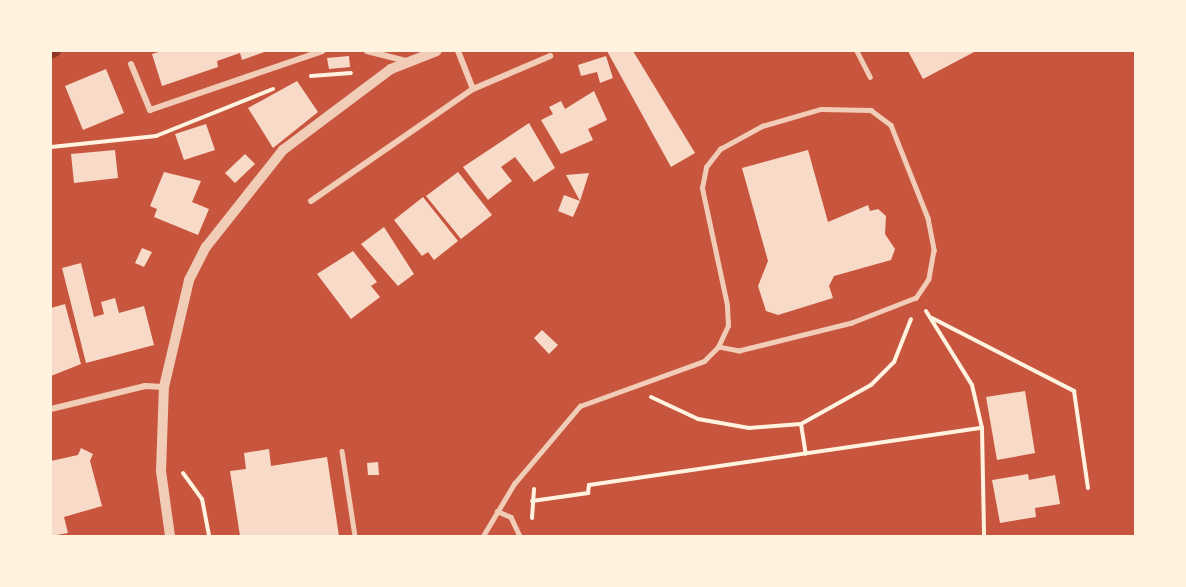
<!DOCTYPE html>
<html>
<head>
<meta charset="utf-8">
<style>
  body { margin:0 }
  #map { position:relative; width:1186px; height:587px; overflow:hidden; background:#c8553d; font-family:"Work Sans",sans-serif }
  div>[style] { position:absolute }
  [style*='--x'] { left:calc(var(--x)*1px); top:calc(var(--y)*1px); width:calc(var(--w)*1px); rotate:calc(var(--a)*1deg) }
  .stream>* { height:9px; margin:-4.5px; padding:0 4.5px; transform-origin:4.5px; border-radius:4.5px; background:#8f3625 }
  .building>* { inset:0; background:#f7dbc8 }
  .path>* { height:4px; margin:-2px; padding:0 2px; transform-origin:2px; border-radius:2px; background:#fff3e0 }
  .service>* { height:4.5px; margin:-2.25px; padding:0 2.25px; transform-origin:2.25px; border-radius:2.25px; background:#f1ccb7 }
  .minor>* { height:6px; margin:-3px; padding:0 3px; transform-origin:3px; border-radius:3px; background:#f1ccb7 }
  .tertiary>* { height:10px; margin:-5px; padding:0 5px; transform-origin:5px; border-radius:5px; background:#f1ccb7 }
  span { translate:-50% -50%; white-space:nowrap; text-align:center; line-height:1.15; -webkit-text-stroke:5px #fff3e0; paint-order:stroke }
  .frame { position:absolute; inset:0; border:52px solid #fff3e0; pointer-events:none }
</style>
</head>
<body>
<div id="map">
  <div class="stream">
    <div style="--x:51;--y:54;--w:6;--a:-31"></div>
  </div>
  <div class="building">
    <div style="clip-path:polygon(162px 51px,267px 51px,242px 60px,240px 53px,217px 61px,218px 67px,162px 86px,152px 54px)"></div>
    <div style="clip-path:polygon(607px 51px,633px 51px,695px 153px,671px 167px)"></div>
    <div style="clip-path:polygon(908px 51px,976px 51px,923px 79px)"></div>
    <div style="clip-path:polygon(349px 56px,350px 67px,329px 69px,327px 58px)"></div>
    <div style="clip-path:polygon(606px 56px,613px 78px,600px 83px,597px 72px,581px 76px,578px 65px)"></div>
    <div style="clip-path:polygon(106px 69px,124px 113px,83px 130px,65px 86px)"></div>
    <div style="clip-path:polygon(297px 81px,318px 112px,273px 148px,248px 108px)"></div>
    <div style="clip-path:polygon(594px 91px,607px 120px,588px 129px,593px 140px,561px 154px,541px 120px,553px 114px,549px 107px,561px 101px,565px 109px)"></div>
    <div style="clip-path:polygon(529px 123px,555px 168px,534px 182px,515px 157px,501px 167px,512px 181px,488px 200px,463px 167px)"></div>
    <div style="clip-path:polygon(206px 124px,215px 150px,184px 160px,175px 134px)"></div>
    <div style="clip-path:polygon(115px 150px,118px 178px,74px 183px,71px 154px)"></div>
    <div style="clip-path:polygon(808px 150px,828px 222px,868px 205px,870px 211px,878px 209px,886px 216px,885px 234px,895px 249px,891px 260px,834px 276px,829px 286px,833px 298px,778px 315px,766px 311px,758px 286px,768px 261px,742px 168px)"></div>
    <div style="clip-path:polygon(245px 154px,255px 164px,235px 183px,225px 173px)"></div>
    <div style="clip-path:polygon(164px 172px,201px 181px,192px 202px,209px 209px,198px 235px,154px 217px,157px 209px,150px 206px)"></div>
    <div style="clip-path:polygon(458px 172px,492px 215px,461px 239px,426px 196px)"></div>
    <div style="clip-path:polygon(589px 173px,580px 201px,566px 175px)"></div>
    <div style="clip-path:polygon(564px 195px,580px 201px,573px 217px,558px 211px)"></div>
    <div style="clip-path:polygon(423px 197px,458px 241px,434px 260px,428px 252px,422px 256px,394px 220px)"></div>
    <div style="clip-path:polygon(384px 227px,414px 274px,398px 286px,361px 244px)"></div>
    <div style="clip-path:polygon(142px 248px,152px 252px,144px 267px,135px 263px)"></div>
    <div style="clip-path:polygon(353px 251px,377px 282px,371px 286px,380px 297px,351px 319px,317px 274px)"></div>
    <div style="clip-path:polygon(81px 263px,94px 317px,104px 314px,101px 302px,115px 298px,119px 313px,144px 306px,154px 345px,86px 363px,62px 268px)"></div>
    <div style="clip-path:polygon(65px 304px,81px 364px,51px 376px,51px 308px)"></div>
    <div style="clip-path:polygon(542px 330px,558px 345px,549px 354px,534px 338px)"></div>
    <div style="clip-path:polygon(1025px 391px,1035px 453px,997px 460px,986px 397px)"></div>
    <div style="clip-path:polygon(81px 448px,93px 454px,90px 461px,102px 506px,64px 517px,68px 533px,51px 536px,51px 461px,78px 455px)"></div>
    <div style="clip-path:polygon(269px 449px,271px 466px,327px 457px,339px 536px,240px 536px,230px 471px,246px 469px,244px 453px)"></div>
    <div style="clip-path:polygon(378px 462px,379px 475px,368px 475px,367px 463px)"></div>
    <div style="clip-path:polygon(1028px 474px,1029px 480px,1055px 475px,1060px 504px,1035px 508px,1036px 517px,1000px 523px,992px 480px)"></div>
  </div>
  <div class="path">
    <div style="--x:311;--y:76;--w:40;--a:-4.3"></div>
    <div style="--x:51;--y:147;--w:106;--a:-6"></div>
    <div style="--x:156;--y:136;--w:126;--a:-21.9"></div>
    <div style="--x:926;--y:311;--w:87;--a:58.1"></div>
    <div style="--x:972;--y:385;--w:44;--a:76.9"></div>
    <div style="--x:982;--y:428;--w:108;--a:88.9"></div>
    <div style="--x:932;--y:318;--w:160;--a:27.2"></div>
    <div style="--x:1074;--y:391;--w:98;--a:81.8"></div>
    <div style="--x:651;--y:397;--w:52;--a:25.1"></div>
    <div style="--x:698;--y:419;--w:52;--a:10"></div>
    <div style="--x:749;--y:428;--w:52;--a:-4.4"></div>
    <div style="--x:801;--y:424;--w:80;--a:-29.1"></div>
    <div style="--x:871;--y:385;--w:33;--a:-45"></div>
    <div style="--x:894;--y:362;--w:46;--a:-68.4"></div>
    <div style="--x:801;--y:424;--w:30;--a:81"></div>
    <div style="--x:183;--y:473;--w:32;--a:54"></div>
    <div style="--x:202;--y:499;--w:38;--a:79"></div>
    <div style="--x:532;--y:501;--w:57;--a:-8.1"></div>
    <div style="--x:588;--y:493;--w:8;--a:-83"></div>
    <div style="--x:589;--y:485;--w:397;--a:-8.3"></div>
    <div style="--x:532;--y:518;--w:29;--a:-86"></div>
  </div>
  <div class="service">
    <div style="--x:857;--y:51;--w:29;--a:63"></div>
    <div style="--x:342;--y:451;--w:86;--a:81.3"></div>
    <div style="--x:497;--y:511;--w:15;--a:23"></div>
    <div style="--x:511;--y:517;--w:21;--a:65"></div>
    <div style="--x:483;--y:536;--w:61;--a:-59.2"></div>
    <div style="--x:514;--y:484;--w:102;--a:-49.8"></div>
    <div style="--x:580;--y:406;--w:132;--a:-19.9"></div>
    <div style="--x:704;--y:361;--w:20;--a:-45"></div>
    <div style="--x:718;--y:347;--w:23;--a:-65"></div>
    <div style="--x:728;--y:326;--w:21;--a:-93"></div>
    <div style="--x:727;--y:305;--w:120;--a:-102.1"></div>
    <div style="--x:702;--y:188;--w:21;--a:-79"></div>
    <div style="--x:706;--y:167;--w:23;--a:-52"></div>
    <div style="--x:720;--y:149;--w:48;--a:-28.7"></div>
    <div style="--x:762;--y:126;--w:61;--a:-16.1"></div>
    <div style="--x:821;--y:109;--w:50;--a:1.1"></div>
    <div style="--x:871;--y:110;--w:25;--a:37"></div>
    <div style="--x:891;--y:125;--w:100;--a:68.3"></div>
    <div style="--x:928;--y:218;--w:33;--a:79"></div>
    <div style="--x:934;--y:250;--w:29;--a:100"></div>
    <div style="--x:929;--y:279;--w:23;--a:124"></div>
    <div style="--x:916;--y:298;--w:69;--a:158.7"></div>
    <div style="--x:852;--y:323;--w:116;--a:166.1"></div>
    <div style="--x:739;--y:351;--w:21;--a:-169"></div>
  </div>
  <div class="minor">
    <div style="--x:367;--y:51;--w:40;--a:14.4"></div>
    <div style="--x:131;--y:64;--w:50;--a:67.6"></div>
    <div style="--x:150;--y:110;--w:182;--a:-18.9"></div>
    <div style="--x:473;--y:89;--w:84;--a:-23.2"></div>
    <div style="--x:311;--y:201;--w:197;--a:-34.7"></div>
    <div style="--x:473;--y:89;--w:41;--a:-111.5"></div>
    <div style="--x:51;--y:409;--w:97;--a:-13.7"></div>
    <div style="--x:145;--y:386;--w:19;--a:3"></div>
  </div>
  <div class="tertiary">
    <div style="--x:170;--y:536;--w:66;--a:-97.9"></div>
    <div style="--x:161;--y:471;--w:84;--a:-88"></div>
    <div style="--x:164;--y:387;--w:110;--a:-76.8"></div>
    <div style="--x:189;--y:280;--w:37;--a:-63"></div>
    <div style="--x:206;--y:247;--w:124;--a:-51.6"></div>
    <div style="--x:283;--y:150;--w:135;--a:-36.9"></div>
    <div style="--x:391;--y:69;--w:49;--a:-21.4"></div>
  </div>
  <div class="frame"></div>
</div>
</body>
</html>
